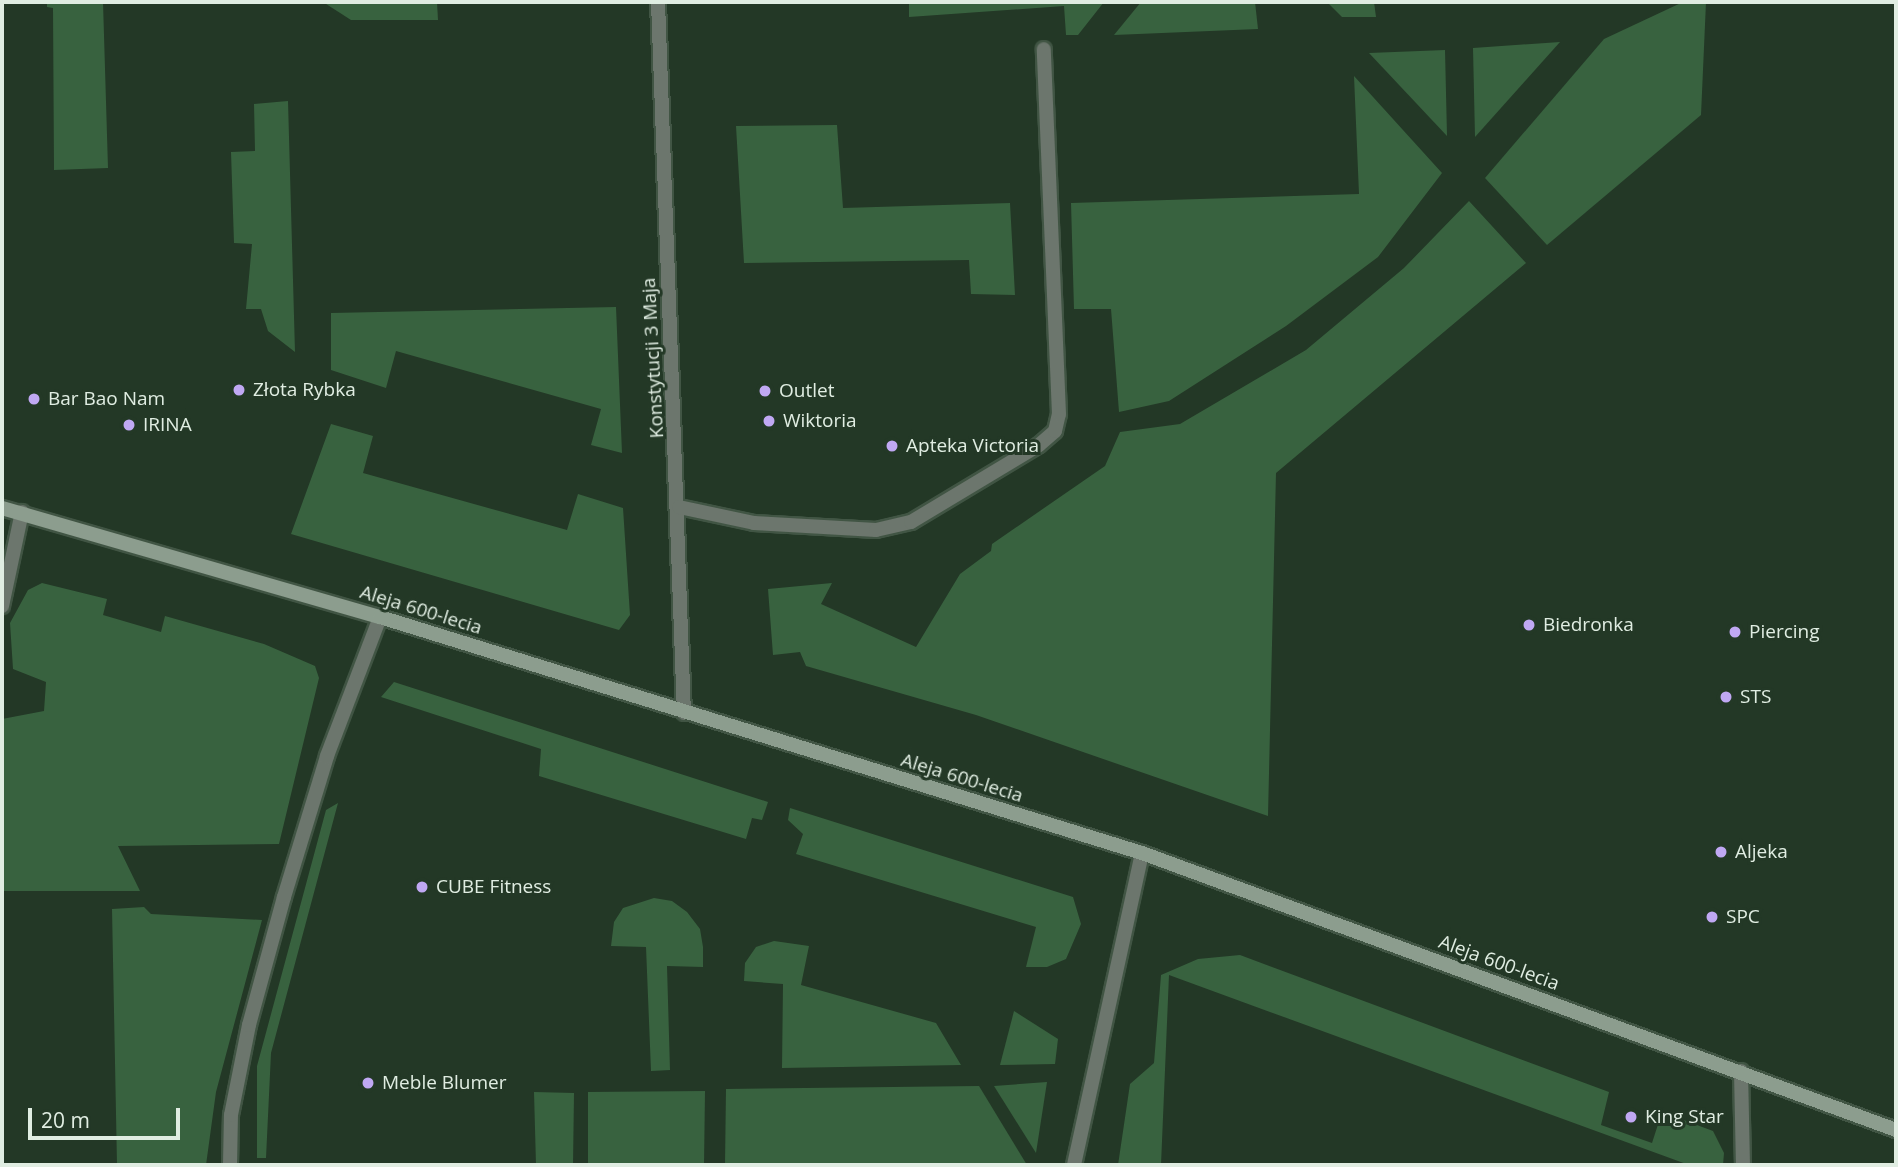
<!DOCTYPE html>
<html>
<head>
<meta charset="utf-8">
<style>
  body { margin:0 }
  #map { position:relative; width:1898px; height:1167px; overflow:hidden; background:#233826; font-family:"Open Sans",sans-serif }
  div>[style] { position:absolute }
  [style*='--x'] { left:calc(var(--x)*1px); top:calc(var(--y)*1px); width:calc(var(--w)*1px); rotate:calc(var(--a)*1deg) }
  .green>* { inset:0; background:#38623f }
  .roads { filter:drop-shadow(2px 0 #415544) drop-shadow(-2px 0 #415544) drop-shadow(0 2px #415544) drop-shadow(0 -2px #415544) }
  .minor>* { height:14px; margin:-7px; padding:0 7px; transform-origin:7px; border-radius:7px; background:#6c766d }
  .secondary>* { height:14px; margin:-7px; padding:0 7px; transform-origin:7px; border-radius:7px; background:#8c9d8e }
  .dots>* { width:19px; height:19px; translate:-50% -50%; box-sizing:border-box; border:4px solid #233826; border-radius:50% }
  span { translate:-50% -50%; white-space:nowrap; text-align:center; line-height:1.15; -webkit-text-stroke:6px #233826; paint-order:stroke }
  .street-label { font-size:19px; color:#e0ede2 }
  .poi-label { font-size:19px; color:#e0ede2 }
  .left { translate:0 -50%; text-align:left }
  .frame { position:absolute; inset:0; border:4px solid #e0ede2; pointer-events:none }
  .scale { position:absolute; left:28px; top:1108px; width:152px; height:32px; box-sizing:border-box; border:4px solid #e0ede2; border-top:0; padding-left:9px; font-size:21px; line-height:24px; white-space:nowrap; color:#e0ede2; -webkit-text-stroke:5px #233826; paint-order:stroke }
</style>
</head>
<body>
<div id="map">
  <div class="green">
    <div style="clip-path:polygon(47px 2px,103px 2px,108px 168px,54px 170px,53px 8px,47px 7px)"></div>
    <div style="clip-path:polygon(323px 2px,437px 2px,438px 20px,351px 20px)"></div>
    <div style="clip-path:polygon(909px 2px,1104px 2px,1078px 35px,1066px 35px,1064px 6px,909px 17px)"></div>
    <div style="clip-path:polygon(1141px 2px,1255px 2px,1258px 29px,1114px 35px)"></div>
    <div style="clip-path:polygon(1327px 2px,1374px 2px,1376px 17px,1342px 17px)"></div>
    <div style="clip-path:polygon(1683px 2px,1706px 2px,1701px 115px,1547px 245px,1485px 178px,1604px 39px)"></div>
    <div style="clip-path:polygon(1560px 42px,1475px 137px,1473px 48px)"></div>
    <div style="clip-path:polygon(1445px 50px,1447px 136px,1369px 53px)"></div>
    <div style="clip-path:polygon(1354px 76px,1442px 173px,1378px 257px,1286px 326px,1169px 401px,1119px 412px,1111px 309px,1074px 309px,1071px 203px,1359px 194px)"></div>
    <div style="clip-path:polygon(288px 101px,295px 352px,268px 331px,261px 309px,246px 309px,252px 244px,234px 243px,231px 152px,255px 151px,254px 104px)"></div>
    <div style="clip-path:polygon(837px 125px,843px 208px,1010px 203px,1015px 295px,971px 294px,969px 260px,744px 263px,736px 126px)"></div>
    <div style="clip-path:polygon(1469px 201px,1526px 263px,1276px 473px,1268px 816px,976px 715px,806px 666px,800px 652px,773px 655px,768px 589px,832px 583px,821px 604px,916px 647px,960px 574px,991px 551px,992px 544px,1105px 466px,1120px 432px,1180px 424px,1306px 350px,1404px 268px)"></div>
    <div style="clip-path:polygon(616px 307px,622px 453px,591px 445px,601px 409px,396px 351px,386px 388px,331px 370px,331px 313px)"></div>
    <div style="clip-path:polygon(331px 424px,373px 436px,363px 473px,567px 530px,578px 494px,623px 508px,630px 615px,619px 630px,291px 534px)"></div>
    <div style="clip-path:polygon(42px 583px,107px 599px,103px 615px,161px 632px,165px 616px,264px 644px,315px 666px,319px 678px,279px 844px,118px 846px,140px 891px,2px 891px,2px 719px,44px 711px,46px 682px,13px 669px,10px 623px,28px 590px)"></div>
    <div style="clip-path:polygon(394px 682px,768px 802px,762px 820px,752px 818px,746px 839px,539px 776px,541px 749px,381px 697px)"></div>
    <div style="clip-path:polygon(338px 803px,271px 1053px,266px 1158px,257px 1158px,257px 1066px,326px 810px)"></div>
    <div style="clip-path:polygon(790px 808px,1073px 897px,1081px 924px,1066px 959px,1047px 967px,1026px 967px,1036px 927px,796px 854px,803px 834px,788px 820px)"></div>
    <div style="clip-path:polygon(654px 898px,672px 901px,687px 912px,700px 929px,703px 947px,703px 967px,667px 966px,670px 1070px,651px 1071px,646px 947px,611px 946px,614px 922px,623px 908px)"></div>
    <div style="clip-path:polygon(144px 907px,151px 914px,262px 920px,216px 1092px,206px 1165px,117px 1165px,112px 909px)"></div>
    <div style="clip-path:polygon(774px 941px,809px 946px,801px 985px,936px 1023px,961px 1065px,782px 1068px,783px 984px,744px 981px,745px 963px,756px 947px)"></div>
    <div style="clip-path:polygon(1240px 955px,1609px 1092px,1601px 1125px,1652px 1143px,1662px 1112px,1713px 1131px,1724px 1153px,1723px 1165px,1689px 1165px,1169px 975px,1161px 1165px,1118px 1165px,1130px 1084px,1154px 1063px,1161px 975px,1198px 959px)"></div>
    <div style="clip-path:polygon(1014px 1011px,1058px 1039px,1055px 1064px,1000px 1065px)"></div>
    <div style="clip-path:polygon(1047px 1082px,1036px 1153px,994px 1086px)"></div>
    <div style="clip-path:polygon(979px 1086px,1027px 1165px,725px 1165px,726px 1089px)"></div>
    <div style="clip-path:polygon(705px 1091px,704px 1165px,588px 1165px,588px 1092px)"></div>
    <div style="clip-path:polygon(534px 1092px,574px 1093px,573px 1165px,536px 1165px)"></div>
  </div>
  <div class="roads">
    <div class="minor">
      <div style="--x:658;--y:2;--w:711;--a:87.91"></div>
      <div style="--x:679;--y:507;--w:77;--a:12"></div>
      <div style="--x:754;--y:523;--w:122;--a:3.3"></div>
      <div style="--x:876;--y:530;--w:36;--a:-13"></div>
      <div style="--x:911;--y:522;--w:149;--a:-31"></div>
      <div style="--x:1039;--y:445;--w:21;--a:-41"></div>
      <div style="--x:1055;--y:431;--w:17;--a:-77"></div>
      <div style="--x:1059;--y:414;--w:365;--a:-92.4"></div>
      <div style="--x:2;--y:606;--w:96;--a:-78"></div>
      <div style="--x:1741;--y:1071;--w:94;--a:88.8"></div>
      <div style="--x:230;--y:1165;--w:50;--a:-88.9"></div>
      <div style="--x:231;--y:1115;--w:92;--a:-78.7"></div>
      <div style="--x:249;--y:1025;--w:133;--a:-74.7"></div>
      <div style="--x:284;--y:897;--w:147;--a:-73"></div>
      <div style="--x:327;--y:756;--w:149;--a:-69.1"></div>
      <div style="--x:1074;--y:1165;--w:319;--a:-77.7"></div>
    </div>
    <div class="secondary">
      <div style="--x:2;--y:508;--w:393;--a:16.1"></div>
      <div style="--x:380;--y:617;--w:798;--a:17.21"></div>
      <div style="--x:1142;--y:853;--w:803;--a:20.17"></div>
    </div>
  </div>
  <div class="dots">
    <div style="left:239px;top:390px;background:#c0a8f3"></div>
    <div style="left:765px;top:391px;background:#c0a8f3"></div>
    <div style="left:34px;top:399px;background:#c0a8f3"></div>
    <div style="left:769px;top:421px;background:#c0a8f3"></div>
    <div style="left:129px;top:425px;background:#c0a8f3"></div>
    <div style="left:892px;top:446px;background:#c0a8f3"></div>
    <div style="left:1529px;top:625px;background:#c0a8f3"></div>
    <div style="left:1735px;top:632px;background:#c0a8f3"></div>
    <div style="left:1726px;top:697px;background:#c0a8f3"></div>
    <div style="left:1721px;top:852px;background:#c0a8f3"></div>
    <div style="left:422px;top:887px;background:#c0a8f3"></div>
    <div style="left:1712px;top:917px;background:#c0a8f3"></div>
    <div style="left:368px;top:1083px;background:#c0a8f3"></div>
    <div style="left:1631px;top:1117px;background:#c0a8f3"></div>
  </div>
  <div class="street-label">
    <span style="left:653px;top:358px;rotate:-93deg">Konstytucji 3 Maja</span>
    <span style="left:421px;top:610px;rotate:17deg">Aleja 600-lecia</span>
    <span style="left:962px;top:778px;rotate:17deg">Aleja 600-lecia</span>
    <span style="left:1499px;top:963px;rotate:20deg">Aleja 600-lecia</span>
  </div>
  <div class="poi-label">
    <span class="left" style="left:253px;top:390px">Złota Rybka</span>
    <span class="left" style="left:779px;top:391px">Outlet</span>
    <span class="left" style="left:48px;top:399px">Bar Bao Nam</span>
    <span class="left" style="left:783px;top:421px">Wiktoria</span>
    <span class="left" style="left:143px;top:425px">IRINA</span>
    <span class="left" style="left:906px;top:446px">Apteka Victoria</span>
    <span class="left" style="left:1543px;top:625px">Biedronka</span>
    <span class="left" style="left:1749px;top:632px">Piercing</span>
    <span class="left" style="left:1740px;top:697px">STS</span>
    <span class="left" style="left:1735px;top:852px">Aljeka</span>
    <span class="left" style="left:436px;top:887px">CUBE Fitness</span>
    <span class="left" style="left:1726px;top:917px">SPC</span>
    <span class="left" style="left:382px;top:1083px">Meble Blumer</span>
    <span class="left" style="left:1645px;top:1117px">King Star</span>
  </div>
  <div class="frame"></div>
  <div class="scale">20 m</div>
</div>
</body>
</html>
